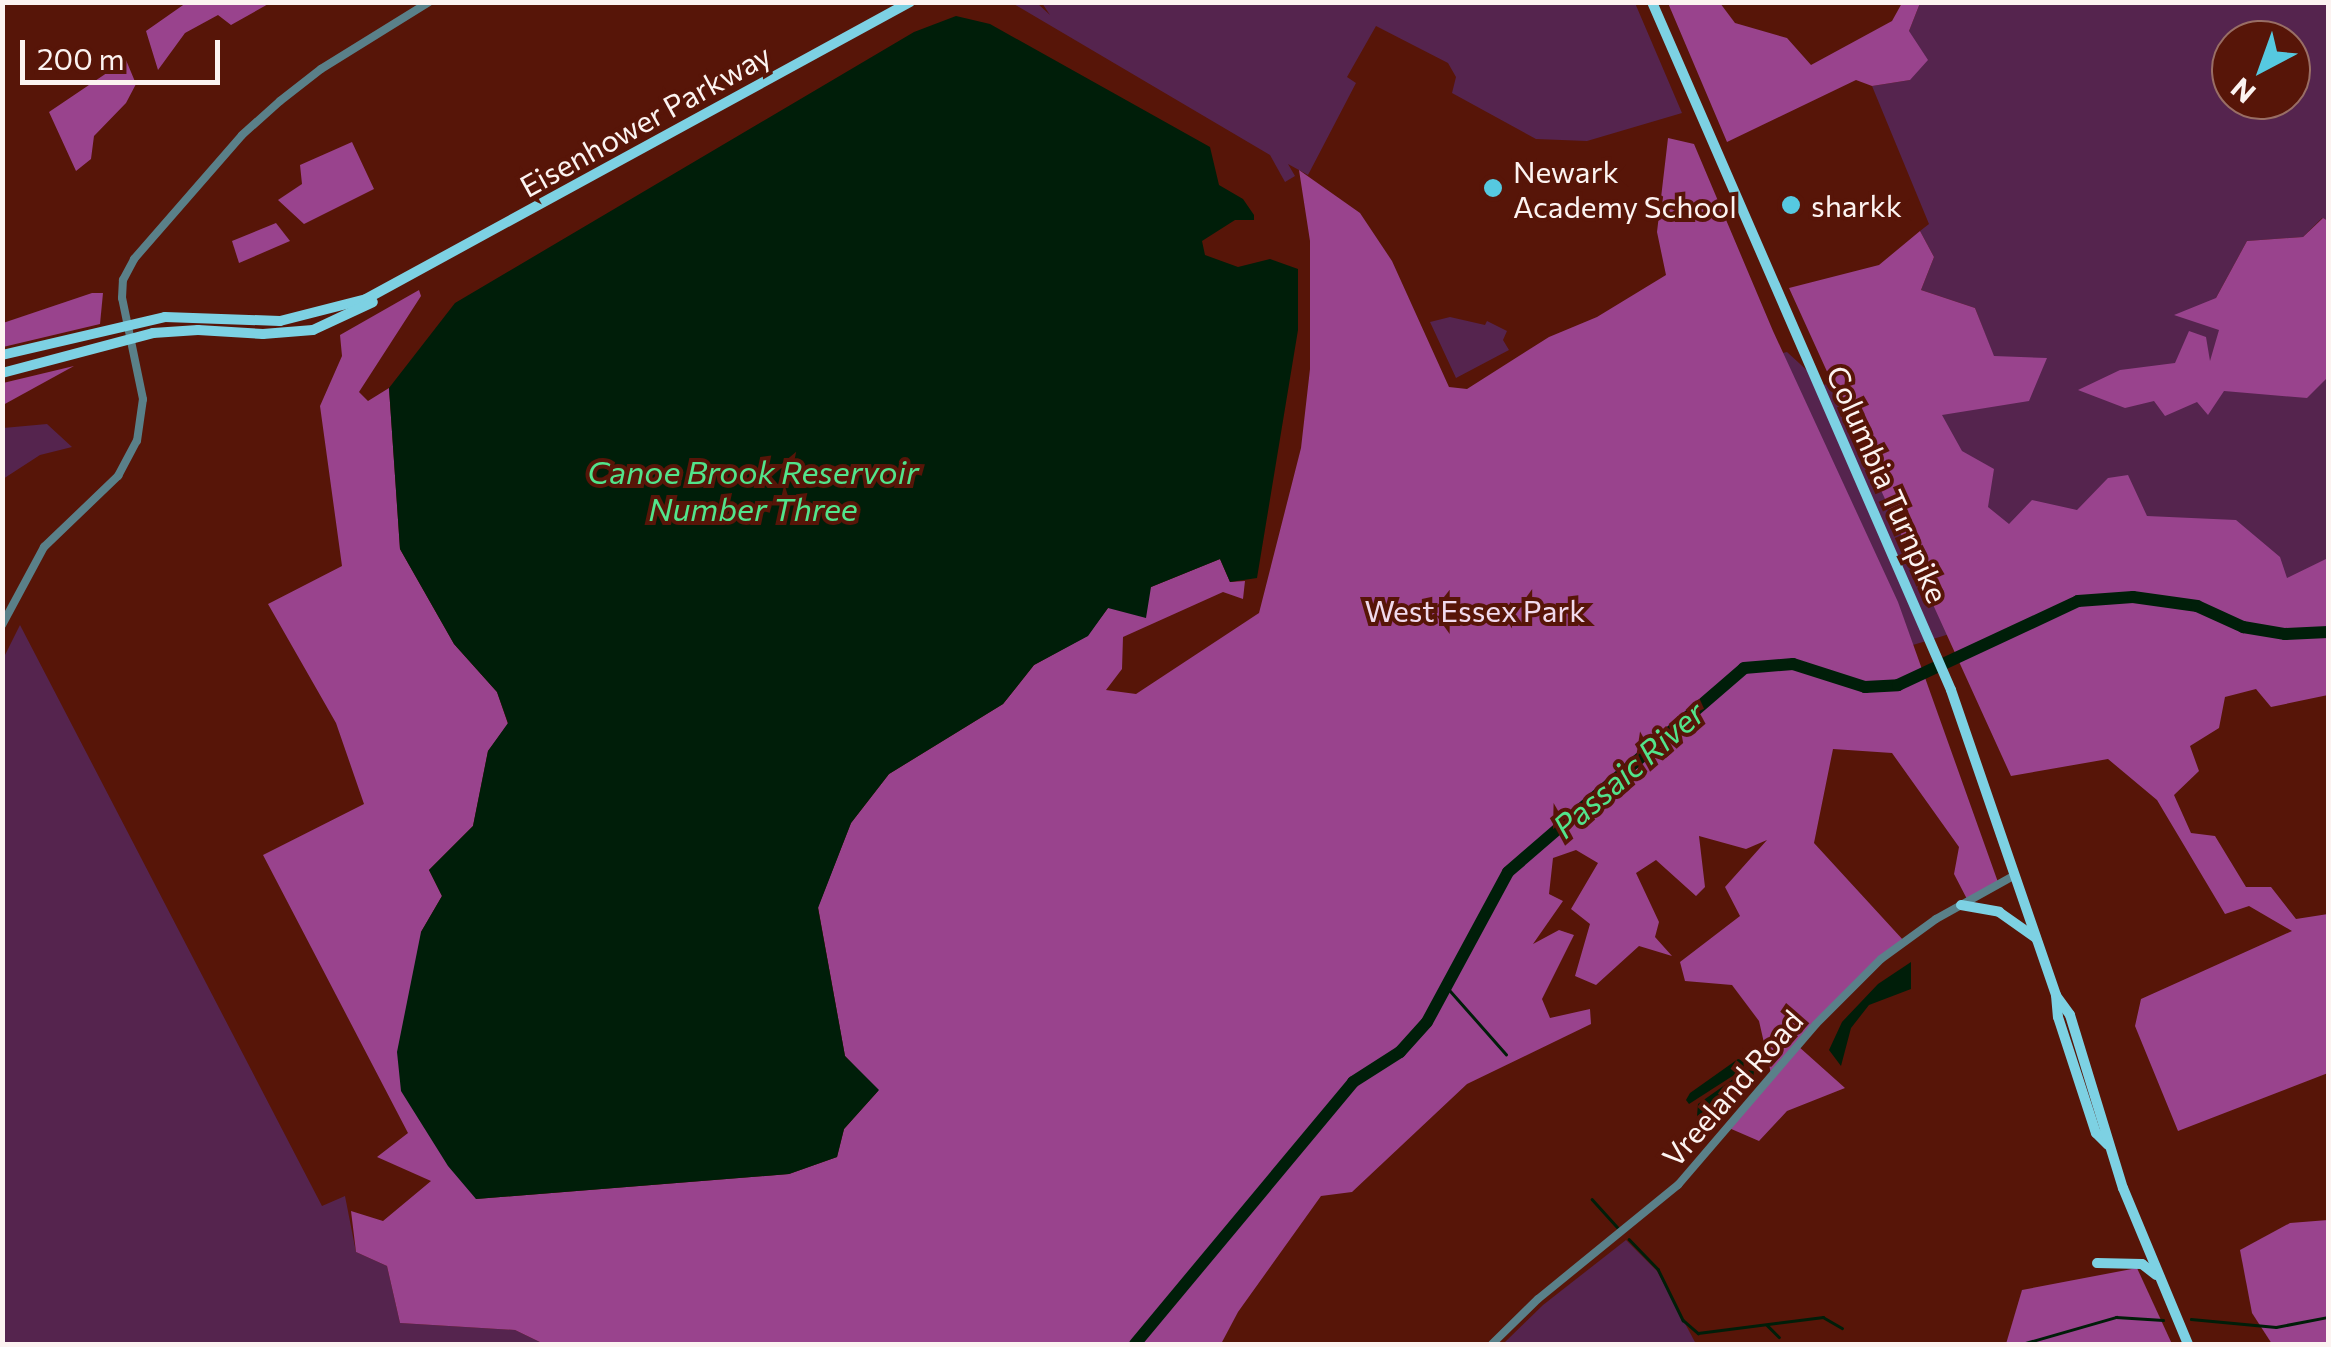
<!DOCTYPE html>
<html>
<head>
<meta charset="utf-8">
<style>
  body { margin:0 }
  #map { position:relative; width:2331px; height:1347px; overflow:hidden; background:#571508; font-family:Commissioner,sans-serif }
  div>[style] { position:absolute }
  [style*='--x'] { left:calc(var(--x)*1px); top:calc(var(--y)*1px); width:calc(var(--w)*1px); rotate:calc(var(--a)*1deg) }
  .green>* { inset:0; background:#55244e }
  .forest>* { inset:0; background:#99438d }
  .water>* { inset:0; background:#001e09 }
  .stream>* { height:2.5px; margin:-1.25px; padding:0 1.25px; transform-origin:1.25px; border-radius:1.25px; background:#001e09 }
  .river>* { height:12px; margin:-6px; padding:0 6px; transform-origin:6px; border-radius:6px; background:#001e09 }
  .minor>* { height:8px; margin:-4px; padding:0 4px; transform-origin:4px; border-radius:4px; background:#5a8089 }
  .major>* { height:10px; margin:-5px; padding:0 5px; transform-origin:5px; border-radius:5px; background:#7dd1e3 }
  .dots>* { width:28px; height:28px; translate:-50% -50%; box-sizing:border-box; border:5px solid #571508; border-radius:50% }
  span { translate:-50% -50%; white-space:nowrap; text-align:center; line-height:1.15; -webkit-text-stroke:8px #571508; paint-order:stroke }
  .street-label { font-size:30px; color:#fcf3f1 }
  .poi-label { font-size:30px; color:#fcf3f1 }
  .left { translate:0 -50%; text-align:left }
  .park-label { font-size:30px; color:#f1daed }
  .water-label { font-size:32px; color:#52e48b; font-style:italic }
  .frame { position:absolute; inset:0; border:5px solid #fcf3f1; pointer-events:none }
  .north { position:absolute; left:2211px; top:20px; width:100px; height:100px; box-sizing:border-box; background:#571508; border:2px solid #996e65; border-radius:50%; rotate:221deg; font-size:28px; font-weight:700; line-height:40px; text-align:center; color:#fcf3f1 }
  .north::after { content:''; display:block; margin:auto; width:35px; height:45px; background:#56c9e0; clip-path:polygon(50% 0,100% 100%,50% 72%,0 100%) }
  .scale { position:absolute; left:20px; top:40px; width:200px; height:45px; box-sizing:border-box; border:5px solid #fcf3f1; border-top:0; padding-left:12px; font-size:30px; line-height:35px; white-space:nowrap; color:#fcf3f1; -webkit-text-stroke:8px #571508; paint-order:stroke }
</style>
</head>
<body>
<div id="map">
  <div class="green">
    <div style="clip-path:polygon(1012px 3px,1037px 3px,1050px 15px,1042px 3px,1635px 3px,1682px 113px,1587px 141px,1536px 139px,1452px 93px,1456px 77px,1448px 63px,1376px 26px,1347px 77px,1356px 83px,1308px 175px,1288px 164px,1295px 176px,1285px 182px,1270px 155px)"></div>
    <div style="clip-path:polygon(evenodd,1920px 3px,2328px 3px,2328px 221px,2322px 218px,2303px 237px,2247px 241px,2216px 298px,2328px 281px,2328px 596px,1963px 630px,1866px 659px,1285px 640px,1324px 459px,1787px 352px,1823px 385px,1991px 350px,1975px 308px,1921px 290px,1934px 257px,1920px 231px,1929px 224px,1872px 86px,1910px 80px,1909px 31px,1920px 3px,2231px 40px,2291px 40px,2291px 100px,2231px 100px,2231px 40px)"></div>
    <div style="clip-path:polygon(1450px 317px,1485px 325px,1487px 321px,1507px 331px,1503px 340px,1509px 350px,1456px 378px,1430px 322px)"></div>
    <div style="clip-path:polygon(47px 424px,72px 447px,40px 455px,3px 479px,3px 428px)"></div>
    <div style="clip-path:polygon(20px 625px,322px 1206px,345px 1196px,356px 1252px,387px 1266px,400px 1323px,515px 1330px,544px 1344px,3px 1344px,2px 661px)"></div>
    <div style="clip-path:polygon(1626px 1240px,1657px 1271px,1696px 1344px,1503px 1344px,1543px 1305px)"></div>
  </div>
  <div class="forest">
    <div style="clip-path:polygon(270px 3px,231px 25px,218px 15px,185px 33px,158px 70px,146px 31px,186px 3px)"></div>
    <div style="clip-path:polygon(1668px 3px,1720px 3px,1735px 23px,1787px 38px,1811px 65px,1892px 21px,1902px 3px,1920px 3px,1909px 31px,1928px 60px,1910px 80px,1872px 86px,1856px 80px,1727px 142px)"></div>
    <div style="clip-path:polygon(126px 60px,136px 84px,126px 103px,94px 136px,91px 159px,76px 171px,49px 112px)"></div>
    <div style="clip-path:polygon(1668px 138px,1694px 144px,1773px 331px,1898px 602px,1999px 885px,1968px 901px,1954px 874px,1959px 847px,1892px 753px,1833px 749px,1814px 843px,1904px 941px,1798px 1046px,1845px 1088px,1787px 1111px,1759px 1141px,1729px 1128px,1772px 1078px,1759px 1021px,1732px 985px,1685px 981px,1680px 962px,1740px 916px,1725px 887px,1767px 840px,1746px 849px,1699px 836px,1705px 887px,1696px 896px,1656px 860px,1636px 873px,1659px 922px,1655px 937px,1672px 956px,1639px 946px,1596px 985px,1575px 976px,1590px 924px,1571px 909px,1598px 863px,1576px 850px,1553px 858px,1549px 894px,1563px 901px,1533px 944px,1559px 930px,1574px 935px,1542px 999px,1550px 1018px,1590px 1009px,1591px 1024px,1467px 1084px,1352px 1192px,1321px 1196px,1238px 1312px,1221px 1344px,544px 1344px,515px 1330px,400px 1323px,387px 1266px,356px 1252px,351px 1211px,383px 1221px,431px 1181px,377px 1157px,408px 1133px,263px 855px,364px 804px,336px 723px,268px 604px,342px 566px,320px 406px,342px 356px,340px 335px,419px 290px,421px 296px,359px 392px,368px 401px,389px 388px,400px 549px,454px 644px,497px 692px,508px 724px,488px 751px,473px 826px,429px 870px,442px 896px,421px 932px,476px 1199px,789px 1174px,837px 1157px,844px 1129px,878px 1091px,845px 1056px,818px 907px,851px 823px,889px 774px,1003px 704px,1034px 665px,1087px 636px,1108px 608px,1151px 587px,1220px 559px,1230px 582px,1245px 581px,1243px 599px,1223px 592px,1123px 637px,1122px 669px,1106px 690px,1136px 694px,1259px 613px,1301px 448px,1310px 369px,1310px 241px,1299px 170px,1360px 213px,1392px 261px,1449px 387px,1467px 389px,1549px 337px,1597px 317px,1666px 275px,1657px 232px)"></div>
    <div style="clip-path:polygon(352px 142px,374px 189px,304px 224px,278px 200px,302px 184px,300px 165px)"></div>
    <div style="clip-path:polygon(2323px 218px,2328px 221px,2328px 377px,2307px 398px,2224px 391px,2208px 415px,2197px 402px,2165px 416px,2154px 401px,2125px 408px,2078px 390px,2120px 370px,2175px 363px,2189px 331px,2206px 337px,2210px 361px,2219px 330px,2174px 315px,2216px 298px,2247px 241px,2303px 237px)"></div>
    <div style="clip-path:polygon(276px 223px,290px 241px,239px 263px,232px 241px)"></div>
    <div style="clip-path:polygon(1920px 231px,1934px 257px,1921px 290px,1975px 308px,1994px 356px,2047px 358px,2029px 401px,1942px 415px,1962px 451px,1994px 469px,1988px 507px,2009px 524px,2032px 500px,2077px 510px,2108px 478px,2128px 475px,2147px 516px,2236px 520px,2280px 557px,2287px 578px,2328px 558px,2328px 695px,2271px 707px,2256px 689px,2225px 697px,2219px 728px,2190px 746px,2199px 771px,2174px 795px,2191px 833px,2215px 836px,2246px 887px,2271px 887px,2296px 919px,2328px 914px,2328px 1073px,2178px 1131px,2135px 1026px,2141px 999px,2292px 931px,2249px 906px,2225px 914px,2157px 800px,2108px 759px,2011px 776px,1789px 288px,1879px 265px)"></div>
    <div style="clip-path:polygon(92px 293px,103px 293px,100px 324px,3px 347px,3px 323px)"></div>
    <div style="clip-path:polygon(74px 366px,3px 405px,3px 383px)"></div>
    <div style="clip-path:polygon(2328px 1220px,2328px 1344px,2272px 1344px,2252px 1313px,2240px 1250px,2290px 1223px)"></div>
    <div style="clip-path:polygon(2137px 1268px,2172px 1344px,2006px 1344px,2022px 1290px)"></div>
  </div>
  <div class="water">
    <div style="clip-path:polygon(956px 16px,990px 24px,1210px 147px,1219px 185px,1243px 199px,1254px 215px,1254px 220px,1235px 220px,1202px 241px,1205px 255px,1238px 267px,1270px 259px,1298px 269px,1298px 330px,1257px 578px,1230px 582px,1220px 559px,1151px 587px,1146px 618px,1108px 608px,1088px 636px,1034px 665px,1003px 704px,889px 774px,851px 823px,818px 908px,845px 1056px,879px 1090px,844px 1129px,837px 1157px,789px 1174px,476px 1199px,448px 1166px,401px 1091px,397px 1052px,421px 932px,442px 896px,429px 870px,473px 826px,488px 751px,508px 723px,497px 692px,454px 644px,400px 549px,389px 388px,455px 303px,914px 32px)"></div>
    <div style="clip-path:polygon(1911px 962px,1911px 989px,1869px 1005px,1851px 1028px,1841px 1066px,1829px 1050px,1842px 1022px,1878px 984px)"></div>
    <div style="clip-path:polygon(1738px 1059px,1746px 1061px,1745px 1068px,1689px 1104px,1686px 1100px,1690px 1093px)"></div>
    <div style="clip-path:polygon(1746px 1070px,1754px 1071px,1753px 1079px,1697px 1116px,1698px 1104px)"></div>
  </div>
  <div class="stream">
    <div style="--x:1446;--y:986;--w:91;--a:48.6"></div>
    <div style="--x:1592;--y:1199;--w:38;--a:48"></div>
    <div style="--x:1629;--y:1239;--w:42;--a:46"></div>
    <div style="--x:1658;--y:1269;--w:57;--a:63.9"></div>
    <div style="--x:1683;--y:1320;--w:20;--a:41"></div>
    <div style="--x:1698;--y:1333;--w:126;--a:-7.3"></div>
    <div style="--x:1823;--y:1317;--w:22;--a:30"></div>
    <div style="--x:2191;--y:1319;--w:85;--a:5.4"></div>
    <div style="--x:2276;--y:1327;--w:53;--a:-10.9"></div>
    <div style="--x:1767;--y:1325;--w:17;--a:45"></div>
    <div style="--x:2022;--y:1344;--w:98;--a:-16"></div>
    <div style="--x:2116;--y:1317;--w:47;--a:3.7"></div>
  </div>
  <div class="river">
    <div style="--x:1135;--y:1344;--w:341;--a:-50.2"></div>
    <div style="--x:1353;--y:1082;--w:56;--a:-32.6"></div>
    <div style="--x:1400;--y:1052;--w:40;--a:-48"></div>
    <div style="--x:1427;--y:1022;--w:170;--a:-61.6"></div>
    <div style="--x:1508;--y:872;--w:312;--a:-40.8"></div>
    <div style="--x:1744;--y:668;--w:49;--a:-4.7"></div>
    <div style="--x:1793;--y:664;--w:76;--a:17.7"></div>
    <div style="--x:1865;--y:687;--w:33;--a:-3"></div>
    <div style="--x:1898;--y:685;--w:199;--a:-25"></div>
    <div style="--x:2078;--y:601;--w:55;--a:-4.2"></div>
    <div style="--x:2133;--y:597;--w:65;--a:8"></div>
    <div style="--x:2197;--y:606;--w:51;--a:24.5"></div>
    <div style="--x:2243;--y:627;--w:43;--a:9.5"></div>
    <div style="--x:2285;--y:634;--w:43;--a:-2.7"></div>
  </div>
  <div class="minor">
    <div style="--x:2;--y:625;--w:89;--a:-61.7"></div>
    <div style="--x:44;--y:547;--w:103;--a:-43.8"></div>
    <div style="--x:118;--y:476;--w:40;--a:-62"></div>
    <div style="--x:137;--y:441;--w:42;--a:-81.9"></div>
    <div style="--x:143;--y:399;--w:103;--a:-101.7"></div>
    <div style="--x:122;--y:298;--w:18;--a:-87"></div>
    <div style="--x:123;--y:280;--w:24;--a:-62"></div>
    <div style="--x:134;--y:259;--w:164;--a:-48.9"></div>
    <div style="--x:242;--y:135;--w:51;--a:-41.8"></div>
    <div style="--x:280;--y:101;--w:52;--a:-38"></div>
    <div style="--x:321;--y:69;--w:127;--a:-31.8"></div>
    <div style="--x:1492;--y:1344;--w:64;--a:-44.4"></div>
    <div style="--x:1538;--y:1299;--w:181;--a:-39.2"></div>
    <div style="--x:1678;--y:1185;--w:212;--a:-49.4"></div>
    <div style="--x:1816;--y:1024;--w:92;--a:-45"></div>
    <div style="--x:1881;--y:959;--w:68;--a:-36"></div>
    <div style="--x:1936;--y:919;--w:90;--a:-29.1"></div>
  </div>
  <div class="major">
    <div style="--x:1652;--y:2;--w:750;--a:66.51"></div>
    <div style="--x:1951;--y:690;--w:323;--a:71"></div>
    <div style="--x:2056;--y:995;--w:22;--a:85"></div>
    <div style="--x:2058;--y:1017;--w:122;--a:71.9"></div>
    <div style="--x:2096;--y:1133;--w:17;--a:45"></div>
    <div style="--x:2;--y:355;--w:167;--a:-13.1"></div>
    <div style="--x:165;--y:317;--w:115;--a:2"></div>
    <div style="--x:280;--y:321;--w:89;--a:-14.3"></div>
    <div style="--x:366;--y:299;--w:620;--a:-28.63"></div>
    <div style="--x:2;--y:373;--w:156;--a:-14.8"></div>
    <div style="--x:153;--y:333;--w:45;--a:-3.8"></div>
    <div style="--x:198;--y:330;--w:65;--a:3.5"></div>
    <div style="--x:263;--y:334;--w:50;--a:-4.6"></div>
    <div style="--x:313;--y:330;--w:66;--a:-25"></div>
    <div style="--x:1961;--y:905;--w:39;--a:10"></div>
    <div style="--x:1999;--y:912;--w:45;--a:35.1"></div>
    <div style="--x:2057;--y:997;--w:22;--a:54"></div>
    <div style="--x:2070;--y:1015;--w:181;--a:73"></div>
    <div style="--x:2123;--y:1188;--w:169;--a:67.4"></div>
    <div style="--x:2097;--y:1263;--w:45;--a:1.3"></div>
    <div style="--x:2142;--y:1264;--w:18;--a:38"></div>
  </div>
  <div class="dots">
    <div style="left:1493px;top:188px;background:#56c9e0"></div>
    <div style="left:1791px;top:205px;background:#56c9e0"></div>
  </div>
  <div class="street-label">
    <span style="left:645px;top:120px;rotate:-29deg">Eisenhower Parkway</span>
    <span style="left:1888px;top:484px;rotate:66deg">Columbia Turnpike</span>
    <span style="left:1732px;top:1088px;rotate:-49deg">Vreeland Road</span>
  </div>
  <div class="poi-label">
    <span class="left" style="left:1513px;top:188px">Newark<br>Academy School</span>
    <span class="left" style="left:1811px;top:205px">sharkk</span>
  </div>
  <div class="park-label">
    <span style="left:1475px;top:610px">West Essex Park</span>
  </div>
  <div class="water-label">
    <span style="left:753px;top:490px">Canoe Brook Reservoir<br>Number Three</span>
    <span style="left:1628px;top:769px;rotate:-41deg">Passaic River</span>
  </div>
  <div class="frame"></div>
  <div class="north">N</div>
  <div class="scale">200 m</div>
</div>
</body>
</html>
